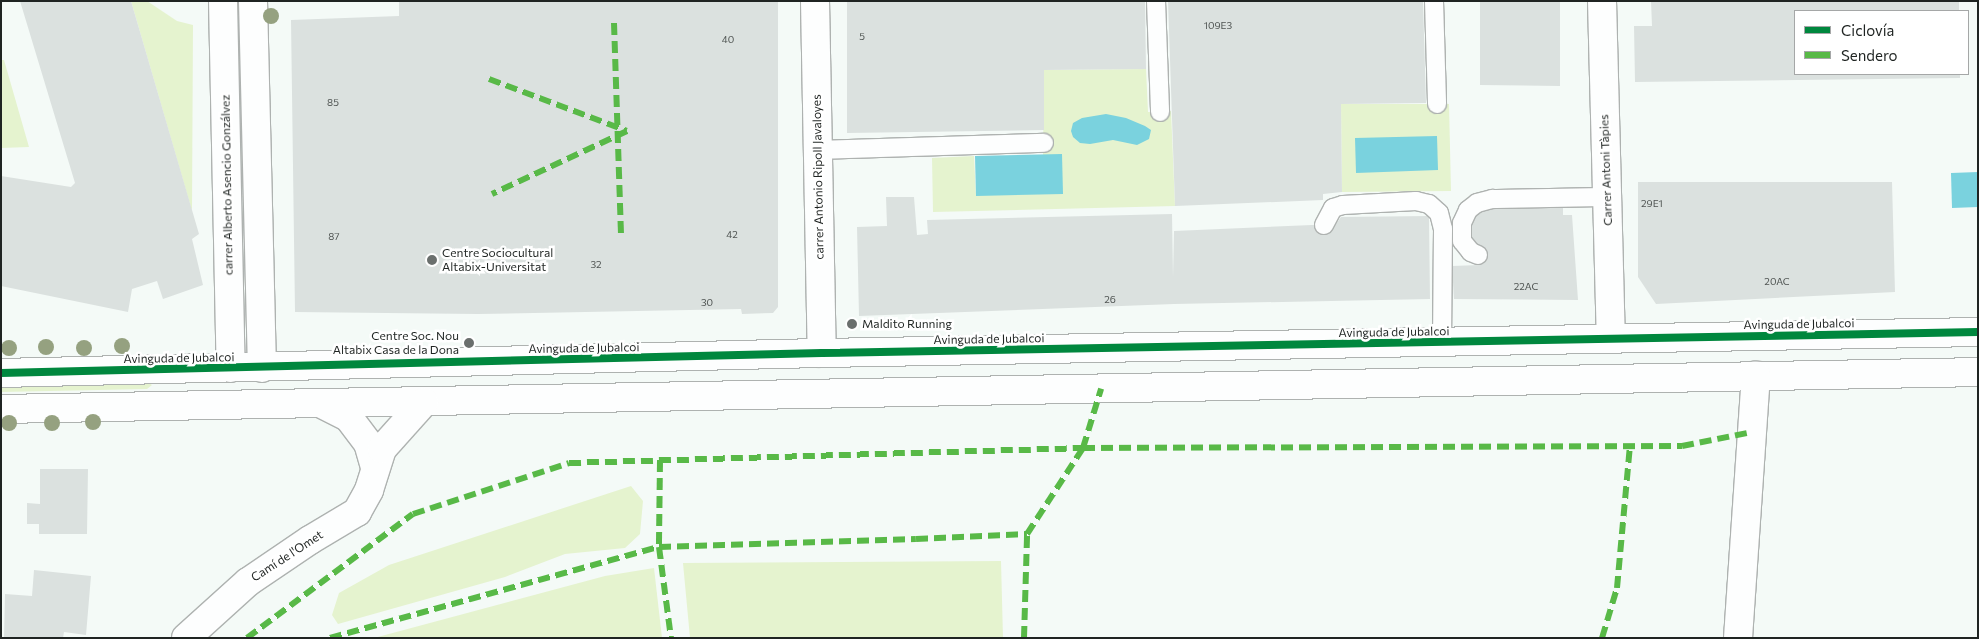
<!DOCTYPE html>
<html>
<head>
<meta charset="utf-8">
<style>
  body { margin:0 }
  #map { position:relative; width:1979px; height:639px; overflow:hidden; background:#f4faf7; font-family:Commissioner,sans-serif }
  div>[style] { position:absolute }
  [style*='--x'] { left:calc(var(--x)*1px); top:calc(var(--y)*1px); width:calc(var(--w)*1px); rotate:calc(var(--a)*1deg) }
  .green>* { inset:0; background:#e5f3cf }
  .water>* { inset:0; background:#7ad2de }
  .building>* { inset:0; background:#dbe1df }
  .roads { filter:drop-shadow(1px 0 #aeb2b0) drop-shadow(-1px 0 #aeb2b0) drop-shadow(0 1px #aeb2b0) drop-shadow(0 -1px #aeb2b0) }
  .service>* { height:18px; margin:-9px; padding:0 9px; transform-origin:9px; border-radius:9px; background:#fdfefe }
  .minor>* { height:28px; margin:-14px; padding:0 14px; transform-origin:14px; border-radius:14px; background:#fdfefe }
  .quiet>* { height:6px; margin-top:-3px; transform-origin:0; background:repeating-linear-gradient(90deg,#58b947 0 12px,transparent 0 18px) }
  .cycleway>* { height:8px; margin:-4px; padding:0 4px; transform-origin:4px; border-radius:4px; background:#00873e }
  .trees>* { width:16px; height:16px; margin:-8px; border-radius:50%; background:#95a180 }
  .dots>* { width:14px; height:14px; translate:-50% -50%; box-sizing:border-box; border:2px solid #fff; border-radius:50% }
  span { translate:-50% -50%; white-space:nowrap; text-align:center; line-height:1.15; -webkit-text-stroke:5px #fff; paint-order:stroke }
  .number-label { font-size:10px; color:#4f5452 }
  .number-label span { -webkit-text-stroke-width:0 }
  .street-label { font-size:12px; color:#1f2422 }
  .poi-label { font-size:12px; color:#1f2422 }
  .left { translate:0 -50%; text-align:left }
  .right { translate:-100% -50%; text-align:right }
  .frame { position:absolute; inset:0; border:2px solid #1f2422; pointer-events:none }
  .legend { position:absolute; left:1794px; top:10px; width:175px; height:65px; box-sizing:border-box; background:#fff; border:1px solid #a5a7a7; margin:0; padding:6px 9px; list-style:none; font-size:15px; color:#1f2422 }
  .legend li { display:flex; align-items:center; gap:10px; height:25px }
  .legend b { width:25px; border:1px solid #a5a7a7 }
</style>
</head>
<body>
<div id="map">
  <div class="green">
    <div style="clip-path:polygon(131px 1px,147px 1px,177px 21px,193px 25px,192px 211px)"></div>
    <div style="clip-path:polygon(1px 60px,4px 60px,29px 147px,1px 148px)"></div>
    <div style="clip-path:polygon(1146px 69px,1148px 112px,1171px 111px,1175px 206px,933px 212px,932px 158px,974px 156px,976px 196px,1043px 155px,1044px 70px)"></div>
    <div style="clip-path:polygon(1341px 104px,1449px 104px,1451px 191px,1342px 192px)"></div>
    <div style="clip-path:polygon(147px 382px,152px 385px,147px 389px,1px 392px,1px 384px)"></div>
    <div style="clip-path:polygon(631px 486px,643px 501px,640px 534px,625px 548px,565px 554px,505px 577px,338px 624px,332px 615px,339px 593px,389px 565px)"></div>
    <div style="clip-path:polygon(1001px 561px,1003px 638px,690px 638px,683px 563px)"></div>
    <div style="clip-path:polygon(654px 568px,662px 638px,374px 638px,605px 576px)"></div>
  </div>
  <div class="water">
    <div style="clip-path:polygon(1106px 114px,1126px 118px,1145px 126px,1151px 130px,1149px 139px,1137px 145px,1113px 140px,1090px 144px,1080px 143px,1073px 137px,1071px 131px,1073px 123px,1082px 118px)"></div>
    <div style="clip-path:polygon(1437px 136px,1438px 170px,1356px 173px,1355px 138px)"></div>
    <div style="clip-path:polygon(1062px 154px,1063px 194px,976px 196px,975px 156px)"></div>
    <div style="clip-path:polygon(1978px 172px,1978px 207px,1952px 208px,1951px 173px)"></div>
  </div>
  <div class="building">
    <div style="clip-path:polygon(20px 1px,131px 1px,199px 234px,192px 239px,203px 285px,163px 299px,157px 281px,132px 289px,128px 312px,1px 286px,1px 176px,71px 187px,75px 183px)"></div>
    <div style="clip-path:polygon(399px 1px,778px 1px,778px 307px,773px 313px,742px 314px,741px 309px,478px 314px,295px 312px,291px 20px,399px 16px)"></div>
    <div style="clip-path:polygon(847px 1px,1145px 1px,1146px 69px,1044px 70px,1044px 130px,847px 133px)"></div>
    <div style="clip-path:polygon(1168px 1px,1423px 1px,1426px 103px,1341px 104px,1342px 192px,1323px 194px,1323px 200px,1175px 206px)"></div>
    <div style="clip-path:polygon(1480px 1px,1560px 1px,1560px 86px,1480px 85px)"></div>
    <div style="clip-path:polygon(1651px 1px,1959px 1px,1959px 11px,1795px 11px,1795px 74px,1960px 74px,1960px 78px,1635px 82px,1634px 26px,1652px 26px)"></div>
    <div style="clip-path:polygon(1638px 182px,1892px 182px,1895px 292px,1656px 304px,1638px 277px)"></div>
    <div style="clip-path:polygon(886px 197px,914px 197px,917px 235px,928px 234px,927px 220px,1172px 214px,1173px 277px,1174px 231px,1336px 224px,1341px 217px,1429px 216px,1430px 299px,1174px 304px,859px 316px,857px 227px,887px 226px)"></div>
    <div style="clip-path:polygon(1489px 207px,1563px 207px,1563px 215px,1572px 215px,1578px 300px,1454px 299px,1452px 266px,1479px 265px,1478px 247px,1471px 240px,1469px 229px,1472px 218px,1480px 211px)"></div>
    <div style="clip-path:polygon(40px 469px,88px 469px,87px 534px,39px 534px,39px 524px,27px 524px,27px 503px,40px 504px)"></div>
    <div style="clip-path:polygon(34px 570px,91px 576px,86px 635px,64px 632px,63px 638px,4px 638px,5px 594px,32px 596px)"></div>
  </div>
  <div class="roads">
    <div class="service">
      <div style="--x:1156;--y:1;--w:111;--a:87.9"></div>
      <div style="--x:1434;--y:1;--w:103;--a:88.3"></div>
      <div style="--x:818;--y:150;--w:226;--a:-1.8"></div>
      <div style="--x:1324;--y:225;--w:19;--a:-62"></div>
      <div style="--x:1333;--y:208;--w:10;--a:-17"></div>
      <div style="--x:1343;--y:205;--w:73;--a:-3.1"></div>
      <div style="--x:1416;--y:201;--w:13;--a:13"></div>
      <div style="--x:1429;--y:204;--w:13;--a:42"></div>
      <div style="--x:1439;--y:213;--w:16;--a:76"></div>
      <div style="--x:1443;--y:229;--w:113;--a:90.5"></div>
      <div style="--x:1478;--y:255;--w:8;--a:-157"></div>
      <div style="--x:1471;--y:252;--w:14;--a:-129"></div>
      <div style="--x:1462;--y:241;--w:18;--a:-90"></div>
      <div style="--x:1462;--y:223;--w:14;--a:-65"></div>
      <div style="--x:1468;--y:210;--w:11;--a:-38"></div>
      <div style="--x:1477;--y:203;--w:16;--a:-15"></div>
      <div style="--x:1492;--y:199;--w:115;--a:-1"></div>
    </div>
    <div class="minor">
      <div style="--x:223;--y:1;--w:367;--a:88.8"></div>
      <div style="--x:253;--y:1;--w:367;--a:88.6"></div>
      <div style="--x:815;--y:1;--w:352;--a:88.9"></div>
      <div style="--x:1602;--y:1;--w:337;--a:88.5"></div>
      <div style="--x:1;--y:373;--w:821;--a:-1.4"></div>
      <div style="--x:822;--y:353;--w:1156;--a:-1.04"></div>
      <div style="--x:322;--y:404;--w:30;--a:27"></div>
      <div style="--x:349;--y:418;--w:31;--a:53"></div>
      <div style="--x:368;--y:443;--w:26;--a:74"></div>
      <div style="--x:1;--y:409;--w:1977;--a:-1.07"></div>
      <div style="--x:186;--y:638;--w:84;--a:-42.1"></div>
      <div style="--x:248;--y:582;--w:75;--a:-34.1"></div>
      <div style="--x:310;--y:540;--w:55;--a:-30.8"></div>
      <div style="--x:357;--y:512;--w:25;--a:-61"></div>
      <div style="--x:369;--y:490;--w:43;--a:-72.4"></div>
      <div style="--x:382;--y:449;--w:63;--a:-48.2"></div>
      <div style="--x:1738;--y:638;--w:263;--a:-86.1"></div>
    </div>
  </div>
  <div class="quiet">
    <div style="--x:614;--y:23;--w:211;--a:88.1"></div>
    <div style="--x:489;--y:79;--w:147;--a:20.6"></div>
    <div style="--x:627;--y:131;--w:149;--a:155"></div>
    <div style="--x:660;--y:460;--w:87;--a:90.7"></div>
    <div style="--x:659;--y:547;--w:92;--a:82.5"></div>
    <div style="--x:247;--y:638;--w:207;--a:-36.8"></div>
    <div style="--x:413;--y:514;--w:164;--a:-18.1"></div>
    <div style="--x:569;--y:463;--w:514;--a:-1.67"></div>
    <div style="--x:1083;--y:448;--w:599;--a:-0.19"></div>
    <div style="--x:1682;--y:446;--w:71;--a:-11.3"></div>
    <div style="--x:330;--y:638;--w:341;--a:-15.5"></div>
    <div style="--x:659;--y:547;--w:257;--a:-1.8"></div>
    <div style="--x:916;--y:539;--w:111;--a:-2.6"></div>
    <div style="--x:1027;--y:534;--w:103;--a:-56.9"></div>
    <div style="--x:1083;--y:448;--w:62;--a:-73"></div>
    <div style="--x:1024;--y:638;--w:104;--a:-88.3"></div>
    <div style="--x:1602;--y:638;--w:52;--a:-73.3"></div>
    <div style="--x:1617;--y:588;--w:143;--a:-84.8"></div>
  </div>
  <div class="cycleway">
    <div style="--x:1;--y:373;--w:821;--a:-1.4"></div>
    <div style="--x:822;--y:353;--w:1156;--a:-1.04"></div>
  </div>
  <div class="trees">
    <div style="left:271px;top:16px"></div>
    <div style="left:122px;top:346px"></div>
    <div style="left:46px;top:347px"></div>
    <div style="left:9px;top:348px"></div>
    <div style="left:84px;top:348px"></div>
    <div style="left:93px;top:422px"></div>
    <div style="left:9px;top:423px"></div>
    <div style="left:52px;top:423px"></div>
  </div>
  <div class="dots">
    <div style="left:432px;top:260px;background:#6a6f6d"></div>
    <div style="left:852px;top:324px;background:#6a6f6d"></div>
    <div style="left:469px;top:343px;background:#6a6f6d"></div>
  </div>
  <div class="number-label">
    <span style="left:1218px;top:26px">109E3</span>
    <span style="left:862px;top:37px">5</span>
    <span style="left:728px;top:40px">40</span>
    <span style="left:333px;top:103px">85</span>
    <span style="left:1652px;top:204px">29E1</span>
    <span style="left:732px;top:235px">42</span>
    <span style="left:334px;top:237px">87</span>
    <span style="left:596px;top:265px">32</span>
    <span style="left:1777px;top:282px">20AC</span>
    <span style="left:1526px;top:287px">22AC</span>
    <span style="left:1110px;top:300px">26</span>
    <span style="left:707px;top:303px">30</span>
  </div>
  <div class="street-label">
    <span style="left:1606px;top:170px;rotate:-92deg">Carrer Antoni Tàpies</span>
    <span style="left:818px;top:177px;rotate:-91deg">carrer Antonio Ripoll Javaloyes</span>
    <span style="left:227px;top:185px;rotate:-91deg">carrer Alberto Asencio Gonzálvez</span>
    <span style="left:1799px;top:324px;rotate:-1deg">Avinguda de Jubalcoi</span>
    <span style="left:1394px;top:332px;rotate:-1deg">Avinguda de Jubalcoi</span>
    <span style="left:989px;top:339px;rotate:-1deg">Avinguda de Jubalcoi</span>
    <span style="left:584px;top:348px;rotate:-1deg">Avinguda de Jubalcoi</span>
    <span style="left:179px;top:358px;rotate:-1deg">Avinguda de Jubalcoi</span>
    <span style="left:287px;top:556px;rotate:-33deg">Camí de l'Omet</span>
  </div>
  <div class="poi-label">
    <span class="left" style="left:442px;top:260px">Centre Sociocultural<br>Altabix-Universitat</span>
    <span class="left" style="left:862px;top:324px">Maldito Running</span>
    <span class="right" style="left:459px;top:343px">Centre Soc. Nou<br>Altabix Casa de la Dona</span>
  </div>
  <div class="frame"></div>
  <ul class="legend">
  <li><b style="height:6px;background:#00873e"></b>Ciclovía</li>
  <li><b style="height:6px;background:#58b947"></b>Sendero</li>
  </ul>
</div>
</body>
</html>
